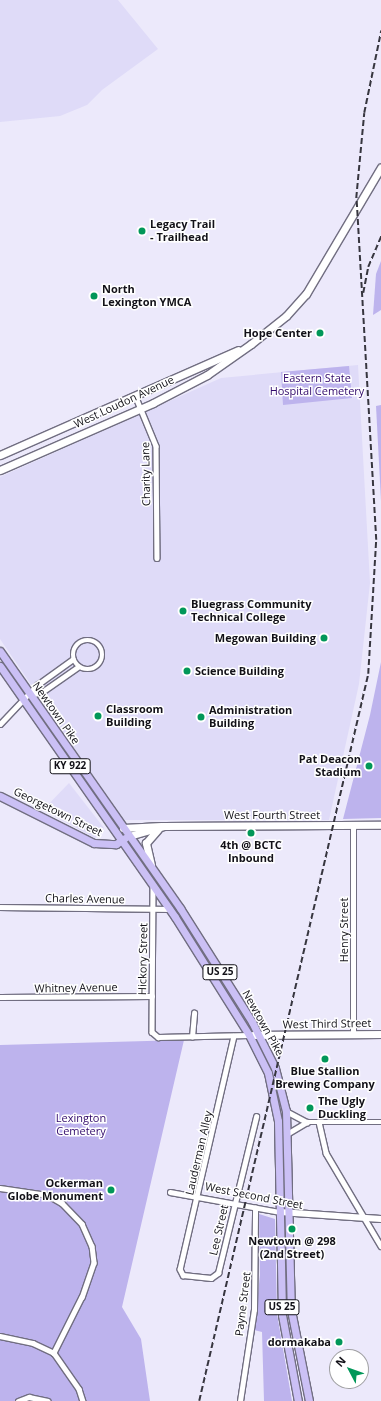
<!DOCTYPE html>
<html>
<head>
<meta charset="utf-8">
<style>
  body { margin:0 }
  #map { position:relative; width:381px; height:1401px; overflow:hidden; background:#ece9fb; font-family:"Open Sans",sans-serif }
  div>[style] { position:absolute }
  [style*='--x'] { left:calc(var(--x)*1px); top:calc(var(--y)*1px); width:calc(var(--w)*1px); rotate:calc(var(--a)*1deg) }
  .built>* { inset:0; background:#dfdbf8 }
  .green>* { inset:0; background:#bdb3ed }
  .roads { filter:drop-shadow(1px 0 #716e81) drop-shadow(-1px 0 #716e81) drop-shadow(0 1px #716e81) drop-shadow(0 -1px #716e81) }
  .minor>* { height:4.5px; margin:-2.25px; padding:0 2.25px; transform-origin:2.25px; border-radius:2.25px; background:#fff }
  .minor>.ring { margin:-2.25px; padding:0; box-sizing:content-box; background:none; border:4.5px solid #fff; border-radius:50% }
  .tertiary>* { height:6px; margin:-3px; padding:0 3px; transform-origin:3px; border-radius:3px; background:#fff }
  .secondary>* { height:7px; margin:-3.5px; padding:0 3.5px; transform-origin:3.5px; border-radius:3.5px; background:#fff }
  .primary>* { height:7px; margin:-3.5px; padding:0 3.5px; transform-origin:3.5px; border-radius:3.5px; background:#cbc0f5 }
  .rail>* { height:1.5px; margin-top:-0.75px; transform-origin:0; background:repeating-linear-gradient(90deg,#37363f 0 6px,transparent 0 9px) }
  .dots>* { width:11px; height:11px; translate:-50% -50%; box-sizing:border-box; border:2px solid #fff; border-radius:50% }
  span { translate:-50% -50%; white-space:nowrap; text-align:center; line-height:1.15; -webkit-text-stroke:3px #fff; paint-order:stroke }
  .shield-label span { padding:1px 3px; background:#fff; border:1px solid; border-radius:3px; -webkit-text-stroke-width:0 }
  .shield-label { font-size:10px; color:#121118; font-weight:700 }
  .poi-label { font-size:11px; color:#121118; font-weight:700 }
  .left { translate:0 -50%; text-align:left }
  .right { translate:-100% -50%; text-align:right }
  .park-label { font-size:11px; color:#31096b }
  .street-label { font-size:11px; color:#121118 }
  .north { position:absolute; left:329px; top:1349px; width:40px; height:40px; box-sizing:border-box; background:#fff; border:1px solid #a0a0a3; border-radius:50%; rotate:311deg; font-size:11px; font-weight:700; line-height:16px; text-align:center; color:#121118 }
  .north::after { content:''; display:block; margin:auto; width:14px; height:18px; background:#019759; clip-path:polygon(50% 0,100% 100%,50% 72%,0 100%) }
</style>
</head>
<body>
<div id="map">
  <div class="built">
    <div style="clip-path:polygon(0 0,118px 0,158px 49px,102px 90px,87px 105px,60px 116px,0 122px)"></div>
    <div style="clip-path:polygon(358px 365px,370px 583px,359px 684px,329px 820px,123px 820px,0 639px,0 477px,221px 378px)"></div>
    <div style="clip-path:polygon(69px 783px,104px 828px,95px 838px,43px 810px)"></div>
  </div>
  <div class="green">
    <div style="clip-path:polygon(381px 261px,381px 310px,373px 315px,376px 274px)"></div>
    <div style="clip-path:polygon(349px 366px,352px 398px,283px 405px,281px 372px)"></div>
    <div style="clip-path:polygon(381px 405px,381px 501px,376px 406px)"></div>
    <div style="clip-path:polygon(381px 662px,381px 818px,343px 819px,370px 715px)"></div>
    <div style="clip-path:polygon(184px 1040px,122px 1307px,141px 1339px,150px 1401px,0 1401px,0 1045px)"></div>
    <div style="clip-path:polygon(259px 1214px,275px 1219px,277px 1314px,292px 1401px,264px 1401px,262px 1332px,254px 1330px,260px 1275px)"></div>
  </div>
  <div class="roads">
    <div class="minor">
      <div style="--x:135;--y:395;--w:55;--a:67.6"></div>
      <div style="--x:156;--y:446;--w:112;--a:89.5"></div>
      <div class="ring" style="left:73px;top:640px;width:25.5px;height:25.5px"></div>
      <div style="--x:30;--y:695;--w:12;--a:-14"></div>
      <div style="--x:42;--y:692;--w:44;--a:-34.8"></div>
      <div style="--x:0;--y:724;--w:54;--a:-46.5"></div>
      <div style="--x:37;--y:685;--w:44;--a:-35.8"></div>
      <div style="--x:153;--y:887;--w:145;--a:90.4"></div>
      <div style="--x:152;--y:1032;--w:8;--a:40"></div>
      <div style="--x:158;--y:1037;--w:91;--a:-1.3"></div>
      <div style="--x:0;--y:907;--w:170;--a:0.7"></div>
      <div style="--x:0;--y:997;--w:152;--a:-0.4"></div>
      <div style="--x:353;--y:1035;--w:210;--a:-90"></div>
      <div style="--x:234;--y:1036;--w:239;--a:103"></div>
      <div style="--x:180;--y:1269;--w:7;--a:63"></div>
      <div style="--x:183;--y:1275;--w:28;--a:6"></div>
      <div style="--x:211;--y:1278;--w:9;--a:-36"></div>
      <div style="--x:218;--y:1273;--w:161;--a:-76.3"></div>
      <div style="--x:192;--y:1037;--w:24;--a:-85"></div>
      <div style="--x:286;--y:1111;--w:24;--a:28"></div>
      <div style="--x:307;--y:1122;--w:74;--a:0"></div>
      <div style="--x:319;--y:1122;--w:32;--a:77"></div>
      <div style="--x:326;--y:1153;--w:108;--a:59.4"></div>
      <div style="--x:287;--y:1134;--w:23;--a:-31"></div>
      <div style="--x:0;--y:1188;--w:49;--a:8.3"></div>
      <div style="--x:48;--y:1195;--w:16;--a:30"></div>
      <div style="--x:62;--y:1203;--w:29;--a:46"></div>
      <div style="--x:82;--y:1224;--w:24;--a:66"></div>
      <div style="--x:92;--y:1246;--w:17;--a:83"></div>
      <div style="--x:94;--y:1263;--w:36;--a:109"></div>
      <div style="--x:82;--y:1297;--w:63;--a:116.6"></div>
      <div style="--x:170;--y:1192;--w:112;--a:10.3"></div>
      <div style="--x:0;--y:1336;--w:34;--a:12"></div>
      <div style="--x:33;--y:1343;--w:23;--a:25"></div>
      <div style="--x:54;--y:1353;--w:44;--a:55.2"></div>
      <div style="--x:79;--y:1389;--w:13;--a:72"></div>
      <div style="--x:18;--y:1401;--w:12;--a:-20"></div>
      <div style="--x:29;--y:1397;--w:19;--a:12"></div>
      <div style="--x:240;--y:1401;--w:92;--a:-81.3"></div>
      <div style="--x:254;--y:1310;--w:102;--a:-89.4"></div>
    </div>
    <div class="tertiary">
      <div style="--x:280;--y:1212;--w:101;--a:4"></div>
    </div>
    <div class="secondary">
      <div style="--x:0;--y:455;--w:260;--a:-23.8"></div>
      <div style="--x:0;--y:470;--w:167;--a:-23.6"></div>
      <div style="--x:153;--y:403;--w:61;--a:-27.4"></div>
      <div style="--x:207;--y:375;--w:54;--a:-35.2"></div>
      <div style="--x:251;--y:344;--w:45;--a:-38.7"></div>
      <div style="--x:286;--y:316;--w:30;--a:-48"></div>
      <div style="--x:306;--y:294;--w:147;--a:-59.4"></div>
      <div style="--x:123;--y:828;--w:38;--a:-3"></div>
      <div style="--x:129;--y:836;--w:35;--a:-16"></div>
      <div style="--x:163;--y:826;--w:218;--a:-0.3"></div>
      <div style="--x:151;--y:865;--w:23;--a:-103"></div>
      <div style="--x:146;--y:843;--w:18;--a:-49"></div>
      <div style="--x:253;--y:1035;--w:128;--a:-0.4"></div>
    </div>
    <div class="primary">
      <div style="--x:0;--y:651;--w:314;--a:55"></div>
      <div style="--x:180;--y:908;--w:135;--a:57.7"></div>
      <div style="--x:252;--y:1022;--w:51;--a:63.4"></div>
      <div style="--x:275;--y:1068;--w:44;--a:75.7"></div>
      <div style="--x:286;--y:1111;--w:199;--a:88.6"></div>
      <div style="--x:291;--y:1310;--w:93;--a:78.8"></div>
      <div style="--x:0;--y:666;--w:306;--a:55.1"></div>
      <div style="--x:175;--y:917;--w:139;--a:57.9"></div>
      <div style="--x:249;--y:1035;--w:42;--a:63.4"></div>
      <div style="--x:268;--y:1073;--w:49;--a:78.2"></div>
      <div style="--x:278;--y:1121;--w:194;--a:88.8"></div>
      <div style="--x:282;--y:1315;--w:87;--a:79.5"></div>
      <div style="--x:0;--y:796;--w:105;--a:26.6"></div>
      <div style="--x:94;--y:843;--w:22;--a:3"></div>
      <div style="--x:116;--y:844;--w:11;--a:-34"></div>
    </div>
  </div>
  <div class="rail">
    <div style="--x:363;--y:293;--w:26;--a:-79"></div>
    <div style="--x:368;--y:267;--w:34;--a:-67"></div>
    <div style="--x:199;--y:1401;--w:746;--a:-76.91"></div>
    <div style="--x:368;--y:674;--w:134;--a:-86.6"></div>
    <div style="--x:376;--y:540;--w:343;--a:-93.3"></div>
    <div style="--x:356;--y:198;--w:85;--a:-84.6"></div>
    <div style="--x:364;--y:113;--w:84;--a:-78.3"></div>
  </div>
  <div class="dots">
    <div style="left:142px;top:231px;background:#019759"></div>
    <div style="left:94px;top:296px;background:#019759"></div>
    <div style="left:320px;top:333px;background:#019759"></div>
    <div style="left:183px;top:611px;background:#019759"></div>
    <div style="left:324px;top:638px;background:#019759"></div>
    <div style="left:187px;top:671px;background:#019759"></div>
    <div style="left:98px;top:716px;background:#019759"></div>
    <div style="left:201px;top:717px;background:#019759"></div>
    <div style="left:369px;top:766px;background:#019759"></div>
    <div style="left:251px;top:833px;background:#019759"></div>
    <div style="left:325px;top:1059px;background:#019759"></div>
    <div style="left:310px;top:1108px;background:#019759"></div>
    <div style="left:111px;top:1190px;background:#019759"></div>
    <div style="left:292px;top:1229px;background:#019759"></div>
    <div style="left:339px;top:1342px;background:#019759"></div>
  </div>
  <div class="shield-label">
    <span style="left:70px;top:766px">KY 922</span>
    <span style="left:220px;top:972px">US 25</span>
    <span style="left:282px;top:1307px">US 25</span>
  </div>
  <div class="poi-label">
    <span class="left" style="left:150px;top:231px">Legacy Trail<br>- Trailhead</span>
    <span class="left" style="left:102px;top:296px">North<br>Lexington YMCA</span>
    <span class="right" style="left:312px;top:333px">Hope Center</span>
    <span class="left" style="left:191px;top:611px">Bluegrass Community<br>Technical College</span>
    <span class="right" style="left:316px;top:638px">Megowan Building</span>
    <span class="left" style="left:195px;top:671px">Science Building</span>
    <span class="left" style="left:106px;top:716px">Classroom<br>Building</span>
    <span class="left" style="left:209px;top:717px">Administration<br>Building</span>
    <span class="right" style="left:361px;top:766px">Pat Deacon<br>Stadium</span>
    <span style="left:251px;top:852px">4th @ BCTC<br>Inbound</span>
    <span style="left:325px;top:1078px">Blue Stallion<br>Brewing Company</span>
    <span class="left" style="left:318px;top:1108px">The Ugly<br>Duckling</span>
    <span class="right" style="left:103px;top:1190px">Ockerman<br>Globe Monument</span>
    <span style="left:292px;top:1248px">Newtown @ 298<br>(2nd Street)</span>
    <span class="right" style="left:331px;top:1342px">dormakaba</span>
  </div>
  <div class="park-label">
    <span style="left:317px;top:385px">Eastern State<br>Hospital Cemetery</span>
    <span style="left:81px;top:1125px">Lexington<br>Cemetery</span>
  </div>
  <div class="street-label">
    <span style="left:124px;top:402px;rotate:-25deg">West Loudon Avenue</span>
    <span style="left:146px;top:474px;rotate:-91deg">Charity Lane</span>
    <span style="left:56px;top:713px;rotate:55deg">Newtown Pike</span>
    <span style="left:58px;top:812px;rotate:26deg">Georgetown Street</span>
    <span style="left:272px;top:815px">West Fourth Street</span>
    <span style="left:85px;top:899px;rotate:1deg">Charles Avenue</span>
    <span style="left:344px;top:930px;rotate:-90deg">Henry Street</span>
    <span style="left:143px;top:959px;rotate:-89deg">Hickory Street</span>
    <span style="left:76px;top:988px;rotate:-1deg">Whitney Avenue</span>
    <span style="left:263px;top:1023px;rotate:61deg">Newtown Pike</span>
    <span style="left:327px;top:1024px;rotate:-1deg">West Third Street</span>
    <span style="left:199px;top:1153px;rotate:-77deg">Lauderman Alley</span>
    <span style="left:254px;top:1196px;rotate:11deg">West Second Street</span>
    <span style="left:219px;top:1230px;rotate:-77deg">Lee Street</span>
    <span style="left:243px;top:1304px;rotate:-83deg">Payne Street</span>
  </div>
  <div class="north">N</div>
</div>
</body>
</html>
